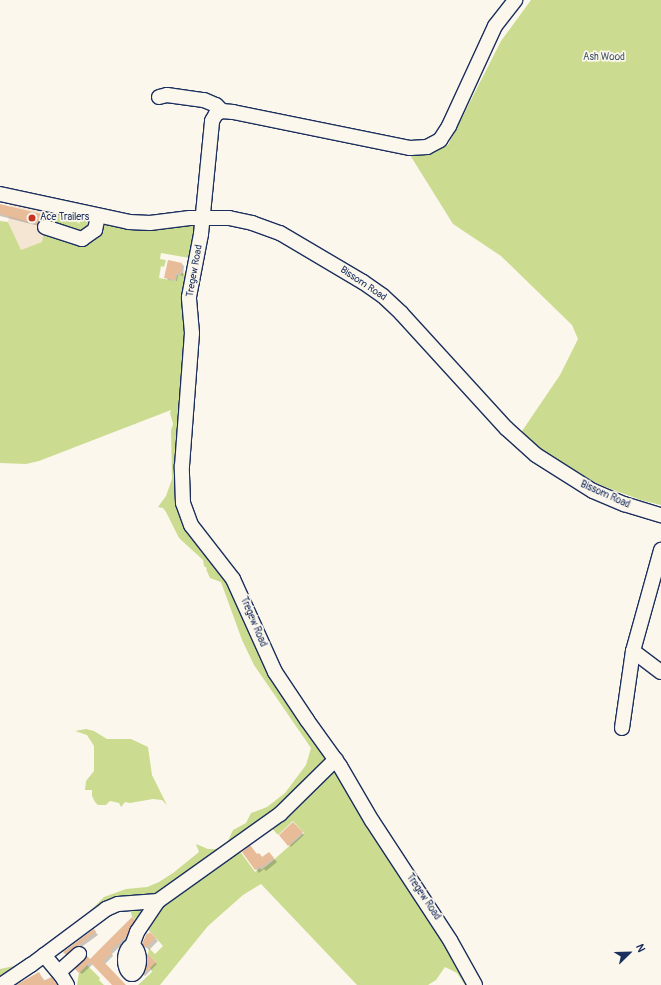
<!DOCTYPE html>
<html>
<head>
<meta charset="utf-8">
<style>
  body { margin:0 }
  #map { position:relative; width:661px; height:985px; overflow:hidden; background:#fbf7ec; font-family:Pangolin,sans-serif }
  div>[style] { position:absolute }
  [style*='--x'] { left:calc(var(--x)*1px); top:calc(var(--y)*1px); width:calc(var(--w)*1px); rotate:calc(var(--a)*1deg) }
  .built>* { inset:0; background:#f5e5d3 }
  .green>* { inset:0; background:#cbdc90 }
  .shadow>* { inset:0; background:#0003 }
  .building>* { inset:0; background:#e8bb99 }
  .roads { filter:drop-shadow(1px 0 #1b2f5e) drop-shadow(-1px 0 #1b2f5e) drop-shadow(0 1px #1b2f5e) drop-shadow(0 -1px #1b2f5e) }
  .minor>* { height:14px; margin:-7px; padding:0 7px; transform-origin:7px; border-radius:7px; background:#fbf7ec }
  .minor>.ring { margin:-7px; padding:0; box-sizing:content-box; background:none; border:14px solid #fbf7ec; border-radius:50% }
  .dots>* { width:11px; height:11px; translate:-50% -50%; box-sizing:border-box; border:2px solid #fbf7ec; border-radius:50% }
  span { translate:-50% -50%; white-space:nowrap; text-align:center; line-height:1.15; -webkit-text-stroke:3.5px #fbf7ec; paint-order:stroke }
  .park-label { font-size:10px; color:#475a6a }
  .poi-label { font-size:10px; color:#1b2f5e }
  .left { translate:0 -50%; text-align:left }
  .street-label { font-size:10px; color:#1b2f5e }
  .north { position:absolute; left:609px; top:933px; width:40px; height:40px; -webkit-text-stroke:3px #fbf7ec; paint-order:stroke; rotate:67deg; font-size:11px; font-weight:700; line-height:16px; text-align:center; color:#1b2f5e }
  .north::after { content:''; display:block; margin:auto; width:14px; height:18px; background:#1b2f5e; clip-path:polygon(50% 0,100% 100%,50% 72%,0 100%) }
</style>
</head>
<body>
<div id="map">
  <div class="built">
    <div style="clip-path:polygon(12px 197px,48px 205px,42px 242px,21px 251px,8px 222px)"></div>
  </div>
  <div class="green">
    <div style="clip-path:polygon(531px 0,661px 0,661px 505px,641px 500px,600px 485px,556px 461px,520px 434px,560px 375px,578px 339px,572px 325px,501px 256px,453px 224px,410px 155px,428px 153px,448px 145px,501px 41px)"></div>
    <div style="clip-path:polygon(evenodd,48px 205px,98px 216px,201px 217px,195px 259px,161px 253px,160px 259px,166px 260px,164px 267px,161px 266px,159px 278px,176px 281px,177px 275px,181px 275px,182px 273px,187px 274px,189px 280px,182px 499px,254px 624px,474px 985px,465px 985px,457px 973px,445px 967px,436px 980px,428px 985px,357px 985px,261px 884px,243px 895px,208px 926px,160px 985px,138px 985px,152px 972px,150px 967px,156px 962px,148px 954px,149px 948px,155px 954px,163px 946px,146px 927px,145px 929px,132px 917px,129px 904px,118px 905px,0 985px,0 969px,14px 966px,30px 957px,88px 913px,104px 897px,126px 889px,147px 887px,159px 882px,173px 873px,199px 852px,196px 844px,208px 849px,217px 849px,228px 841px,233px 830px,246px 823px,251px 813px,267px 807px,285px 793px,306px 765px,311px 748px,254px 665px,242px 640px,221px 582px,210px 578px,206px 569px,207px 568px,204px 566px,203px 560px,179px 538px,166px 512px,163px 508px,158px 507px,166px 496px,172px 479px,171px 430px,173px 424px,170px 413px,171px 410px,39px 461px,26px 464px,0 463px,0 221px,8px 222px,21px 250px,42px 242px,48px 205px,293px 821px,304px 833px,269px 864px,261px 870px,260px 868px,255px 872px,236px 846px,267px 823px,278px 835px,293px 821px)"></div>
    <div style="clip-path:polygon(86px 729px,94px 731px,107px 739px,131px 739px,148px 747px,152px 775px,167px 805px,162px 800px,153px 799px,130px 803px,125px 802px,121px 807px,119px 803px,110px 801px,106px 805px,98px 805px,95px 802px,92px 796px,92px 790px,85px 790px,86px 781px,94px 771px,94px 746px,87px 735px,75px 731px)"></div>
    <div style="clip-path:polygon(87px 965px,100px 978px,99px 980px,104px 985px,77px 985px,79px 973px)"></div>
  </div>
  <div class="shadow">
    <div style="clip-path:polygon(0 205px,40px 215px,42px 218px,39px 226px,0 216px)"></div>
    <div style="clip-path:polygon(168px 262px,182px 264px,184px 266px,183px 276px,178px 275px,177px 281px,168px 280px,166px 277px)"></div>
    <div style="clip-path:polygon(293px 823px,304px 835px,291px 847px,280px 836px)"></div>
    <div style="clip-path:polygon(269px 853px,277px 862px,266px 871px,264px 869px,259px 873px,256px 869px,258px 855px,259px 854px,263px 858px)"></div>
    <div style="clip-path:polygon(132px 918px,137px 923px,129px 938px,112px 954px,113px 956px,105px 964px,125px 985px,113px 985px,93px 964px,82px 974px,76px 969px,90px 960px)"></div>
    <div style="clip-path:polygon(94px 930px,98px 935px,69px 956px,65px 952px)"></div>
    <div style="clip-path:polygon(150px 933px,158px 941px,149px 950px,143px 944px)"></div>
    <div style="clip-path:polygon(148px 955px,157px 964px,145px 976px,143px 974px,136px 981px,130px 974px)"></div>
    <div style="clip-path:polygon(39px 973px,45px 981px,55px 982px,57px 985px,19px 985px)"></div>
  </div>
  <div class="building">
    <div style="clip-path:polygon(0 204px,41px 214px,39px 221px,37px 224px,0 214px)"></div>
    <div style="clip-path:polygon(168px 260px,182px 263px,181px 274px,176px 273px,175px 280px,164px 278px)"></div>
    <div style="clip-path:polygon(293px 822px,303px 832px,288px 846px,279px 835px)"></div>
    <div style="clip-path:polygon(250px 845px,257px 854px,259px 853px,262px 857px,269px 852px,274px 858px,261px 868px,260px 866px,255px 870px,242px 852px)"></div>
    <div style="clip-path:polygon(132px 917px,135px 920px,127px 936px,110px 951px,112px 953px,103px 961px,126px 985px,112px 985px,90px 962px,79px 973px,75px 969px,87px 956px,90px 959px)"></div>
    <div style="clip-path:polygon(94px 929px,96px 932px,66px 955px,63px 952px)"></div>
    <div style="clip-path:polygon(150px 932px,156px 938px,146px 948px,142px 944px,147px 933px,148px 934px)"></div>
    <div style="clip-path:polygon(148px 954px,156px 962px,143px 975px,140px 973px,134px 979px,128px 974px)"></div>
    <div style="clip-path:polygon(39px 972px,43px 981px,52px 977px,57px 985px,16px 985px)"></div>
  </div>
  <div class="roads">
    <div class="minor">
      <div style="--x:159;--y:97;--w:8;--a:-14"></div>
      <div style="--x:167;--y:95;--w:37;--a:8"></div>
      <div style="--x:204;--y:100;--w:13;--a:23"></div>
      <div style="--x:216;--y:105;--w:8;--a:45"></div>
      <div style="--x:0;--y:194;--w:132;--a:12.2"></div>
      <div style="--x:129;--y:222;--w:21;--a:3"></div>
      <div style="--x:150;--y:223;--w:40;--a:-7.1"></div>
      <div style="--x:190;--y:218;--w:39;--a:0"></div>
      <div style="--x:229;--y:218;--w:24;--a:12"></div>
      <div style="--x:252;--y:223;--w:30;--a:20"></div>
      <div style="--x:280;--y:233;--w:96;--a:30.6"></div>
      <div style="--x:363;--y:282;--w:24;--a:35"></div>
      <div style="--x:383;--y:296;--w:25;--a:43"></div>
      <div style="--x:401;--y:313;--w:156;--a:47.6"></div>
      <div style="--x:506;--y:428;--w:40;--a:42"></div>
      <div style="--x:536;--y:455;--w:67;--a:32.3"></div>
      <div style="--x:593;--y:491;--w:34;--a:23"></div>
      <div style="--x:624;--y:504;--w:39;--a:17"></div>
      <div style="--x:45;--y:227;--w:39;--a:18"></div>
      <div style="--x:82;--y:239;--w:16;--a:-35"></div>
      <div style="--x:95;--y:230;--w:14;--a:-78"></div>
      <div style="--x:633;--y:651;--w:35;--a:37"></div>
      <div style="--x:622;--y:728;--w:78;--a:-81.9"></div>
      <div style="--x:633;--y:651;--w:105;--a:-74.5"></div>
      <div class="ring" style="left:125px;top:946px;width:-2px;height:-2px"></div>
      <div style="--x:132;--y:946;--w:15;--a:-70"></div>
      <div style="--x:137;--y:932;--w:37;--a:-56"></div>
      <div style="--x:44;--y:955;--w:26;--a:50"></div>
      <div style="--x:61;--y:975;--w:12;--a:59"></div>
      <div style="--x:59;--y:972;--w:27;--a:-42"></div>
      <div style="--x:1;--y:985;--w:36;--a:-34"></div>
      <div style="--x:31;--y:965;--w:94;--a:-36.7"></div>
      <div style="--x:106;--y:909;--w:13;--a:-23"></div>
      <div style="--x:118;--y:904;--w:40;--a:-4.3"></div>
      <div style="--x:158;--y:901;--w:150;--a:-35.5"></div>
      <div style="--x:280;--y:814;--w:78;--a:-44.5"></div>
      <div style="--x:475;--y:985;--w:51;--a:-119.1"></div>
      <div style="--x:450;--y:940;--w:142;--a:-123.2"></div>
      <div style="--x:372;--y:821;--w:64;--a:-120.2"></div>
      <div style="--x:340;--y:766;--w:57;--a:-125.7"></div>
      <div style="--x:307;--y:720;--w:58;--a:-123.7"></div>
      <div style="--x:275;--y:672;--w:102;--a:-114.3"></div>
      <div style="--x:233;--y:579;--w:68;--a:-127.9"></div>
      <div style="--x:191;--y:525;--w:23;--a:-110"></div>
      <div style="--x:183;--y:503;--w:37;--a:-92"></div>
      <div style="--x:182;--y:466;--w:133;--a:-85.7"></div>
      <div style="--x:192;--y:333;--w:36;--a:-95"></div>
      <div style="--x:189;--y:297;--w:64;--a:-79.2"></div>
      <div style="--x:201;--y:234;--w:114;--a:-84.4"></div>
      <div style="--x:212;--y:121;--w:8;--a:-60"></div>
      <div style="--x:216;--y:114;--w:7;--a:-27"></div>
      <div style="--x:222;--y:111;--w:11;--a:5"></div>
      <div style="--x:233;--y:112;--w:181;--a:11.5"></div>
      <div style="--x:410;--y:148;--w:17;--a:-3"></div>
      <div style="--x:427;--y:147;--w:15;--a:-28"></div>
      <div style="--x:440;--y:140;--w:17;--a:-57"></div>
      <div style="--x:449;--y:126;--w:110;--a:-65.3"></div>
      <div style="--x:495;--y:26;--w:33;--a:-52"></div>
    </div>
  </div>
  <div class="dots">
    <div style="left:32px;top:218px;background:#c8321e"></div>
  </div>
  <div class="park-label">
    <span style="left:604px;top:58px">Ash Wood</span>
  </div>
  <div class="poi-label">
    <span class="left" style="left:40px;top:218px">Ace Trailers</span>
  </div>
  <div class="street-label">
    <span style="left:195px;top:271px;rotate:-80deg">Tregew Road</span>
    <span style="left:363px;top:284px;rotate:34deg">Bissom Road</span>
    <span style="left:605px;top:495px;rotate:24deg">Bissom Road</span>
    <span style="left:253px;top:622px;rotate:67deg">Tregew Road</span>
    <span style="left:423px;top:897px;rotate:56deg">Tregew Road</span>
  </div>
  <div class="north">N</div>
</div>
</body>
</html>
